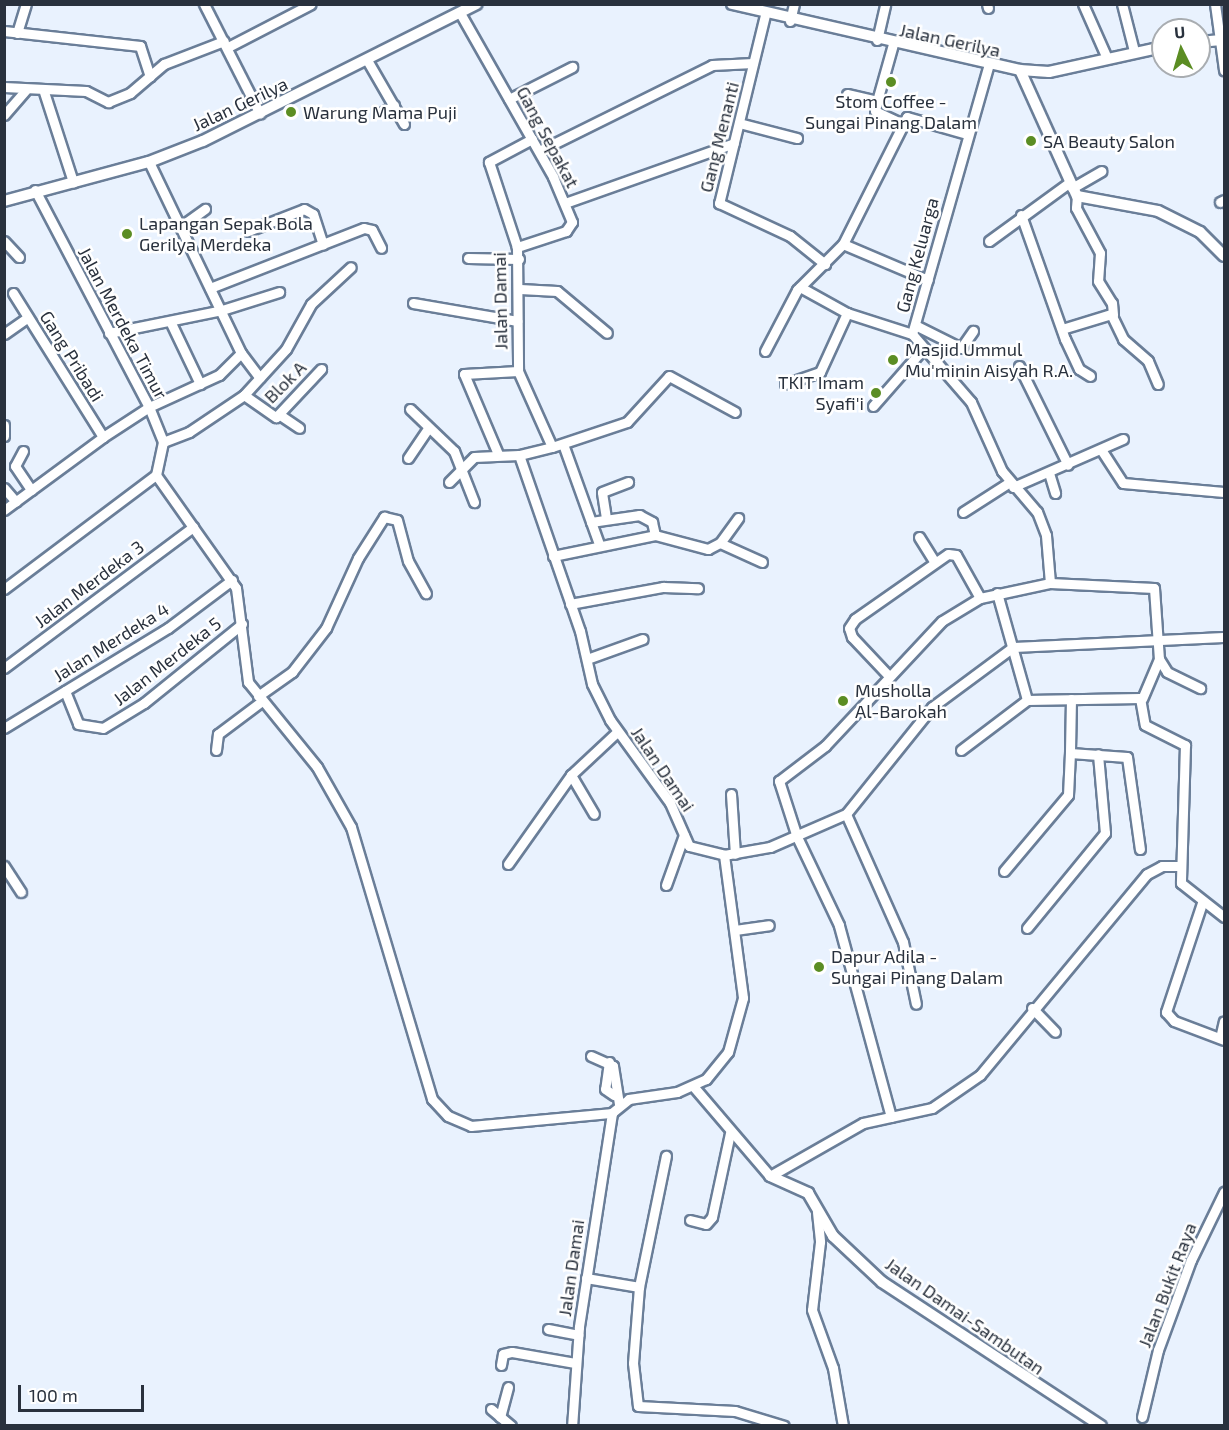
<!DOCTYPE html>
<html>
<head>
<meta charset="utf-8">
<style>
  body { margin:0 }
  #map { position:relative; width:1229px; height:1430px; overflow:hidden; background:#e9f2fe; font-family:"Exo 2",sans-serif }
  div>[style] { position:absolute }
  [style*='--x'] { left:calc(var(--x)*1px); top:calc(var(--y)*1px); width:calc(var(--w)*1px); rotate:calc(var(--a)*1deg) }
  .roads { filter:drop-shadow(2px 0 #6a7e98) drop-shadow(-2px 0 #6a7e98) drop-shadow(0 2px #6a7e98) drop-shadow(0 -2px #6a7e98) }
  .minor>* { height:9px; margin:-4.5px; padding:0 4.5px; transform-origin:4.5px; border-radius:4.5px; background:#fff }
  .tertiary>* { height:10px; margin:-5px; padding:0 5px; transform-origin:5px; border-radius:5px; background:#fff }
  .dots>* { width:16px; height:16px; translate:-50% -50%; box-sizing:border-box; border:3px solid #fff; border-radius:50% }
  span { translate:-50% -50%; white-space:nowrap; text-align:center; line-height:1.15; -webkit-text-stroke:5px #fff; paint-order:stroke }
  .street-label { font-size:18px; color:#29313d }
  .poi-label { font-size:18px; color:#29313d }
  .left { translate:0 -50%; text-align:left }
  .right { translate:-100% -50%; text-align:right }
  .frame { position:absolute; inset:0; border:6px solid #29313d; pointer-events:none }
  .north { position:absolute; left:1151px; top:18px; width:60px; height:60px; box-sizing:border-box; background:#fff; border:2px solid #a9adb1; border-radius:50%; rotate:355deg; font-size:16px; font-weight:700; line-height:24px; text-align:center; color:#29313d }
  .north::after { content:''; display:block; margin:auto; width:21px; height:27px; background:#5b8d23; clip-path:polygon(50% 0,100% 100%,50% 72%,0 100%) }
  .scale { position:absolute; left:18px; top:1385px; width:126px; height:27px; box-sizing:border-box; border:3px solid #29313d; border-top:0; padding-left:8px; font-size:18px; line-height:21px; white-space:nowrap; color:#29313d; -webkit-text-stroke:4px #fff; paint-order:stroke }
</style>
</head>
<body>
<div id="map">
  <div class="roads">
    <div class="minor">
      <div style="--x:204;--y:4;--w:123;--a:63"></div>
      <div style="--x:987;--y:4;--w:4;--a:76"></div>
      <div style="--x:1083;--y:4;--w:57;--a:66.1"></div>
      <div style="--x:1122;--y:4;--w:49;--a:75.7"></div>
      <div style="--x:1215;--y:4;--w:67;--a:82.2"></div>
      <div style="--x:460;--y:13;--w:189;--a:60.4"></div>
      <div style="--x:553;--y:177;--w:49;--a:67.1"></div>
      <div style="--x:572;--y:222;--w:11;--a:124"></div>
      <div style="--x:566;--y:231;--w:52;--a:161.9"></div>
      <div style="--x:765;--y:15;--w:194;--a:103.7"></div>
      <div style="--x:719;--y:203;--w:78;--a:24.9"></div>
      <div style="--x:790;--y:236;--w:45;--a:38.7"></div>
      <div style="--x:790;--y:21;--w:17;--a:-77"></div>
      <div style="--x:4;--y:31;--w:137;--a:6.3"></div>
      <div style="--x:140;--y:46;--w:32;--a:72"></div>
      <div style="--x:17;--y:33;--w:30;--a:-73"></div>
      <div style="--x:877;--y:40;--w:37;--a:-77"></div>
      <div style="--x:228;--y:47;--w:93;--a:-27.4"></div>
      <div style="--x:367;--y:60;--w:74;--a:60"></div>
      <div style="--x:4;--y:87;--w:82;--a:2.8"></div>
      <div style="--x:86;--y:91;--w:25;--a:27"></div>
      <div style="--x:108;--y:102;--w:24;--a:-22"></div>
      <div style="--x:130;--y:93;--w:45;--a:-40.5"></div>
      <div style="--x:164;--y:64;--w:64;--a:-21"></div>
      <div style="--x:44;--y:92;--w:95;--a:72.1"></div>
      <div style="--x:847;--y:94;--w:31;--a:13"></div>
      <div style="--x:877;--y:101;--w:10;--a:101"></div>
      <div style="--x:875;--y:111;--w:31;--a:25"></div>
      <div style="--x:509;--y:99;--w:71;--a:-26.9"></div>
      <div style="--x:877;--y:101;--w:59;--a:-74.3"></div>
      <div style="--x:383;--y:112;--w:13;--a:-32"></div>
      <div style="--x:4;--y:115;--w:33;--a:-49"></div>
      <div style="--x:739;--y:123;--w:60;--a:14.5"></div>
      <div style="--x:532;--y:139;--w:49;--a:151.9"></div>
      <div style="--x:489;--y:162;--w:89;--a:71.8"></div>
      <div style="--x:517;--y:247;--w:124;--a:89.5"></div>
      <div style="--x:518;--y:371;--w:83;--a:65.9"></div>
      <div style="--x:552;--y:447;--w:34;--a:166"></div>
      <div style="--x:519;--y:455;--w:186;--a:70.9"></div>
      <div style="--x:580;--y:631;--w:54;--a:77.2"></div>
      <div style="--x:592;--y:684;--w:40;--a:63.4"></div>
      <div style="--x:610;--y:720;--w:102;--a:54.1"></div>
      <div style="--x:670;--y:803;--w:47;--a:66.2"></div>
      <div style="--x:689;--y:846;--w:36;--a:14"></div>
      <div style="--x:724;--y:855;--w:144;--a:82.4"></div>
      <div style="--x:743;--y:998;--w:56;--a:105.5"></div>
      <div style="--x:728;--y:1052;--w:35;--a:129"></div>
      <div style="--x:706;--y:1079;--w:32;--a:156"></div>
      <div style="--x:677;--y:1092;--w:49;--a:171.7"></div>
      <div style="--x:629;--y:1099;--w:22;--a:141"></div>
      <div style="--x:612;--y:1113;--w:217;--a:98.8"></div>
      <div style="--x:579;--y:1327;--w:99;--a:94"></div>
      <div style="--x:539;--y:151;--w:193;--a:-26.4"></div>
      <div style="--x:712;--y:65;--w:41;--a:-2.8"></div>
      <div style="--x:149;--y:162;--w:212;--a:64.3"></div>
      <div style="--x:241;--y:353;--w:31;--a:53"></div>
      <div style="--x:1072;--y:188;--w:34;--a:-30"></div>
      <div style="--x:35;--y:190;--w:245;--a:62.3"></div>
      <div style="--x:149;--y:407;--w:38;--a:68"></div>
      <div style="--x:163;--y:442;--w:34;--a:102"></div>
      <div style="--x:1077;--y:196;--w:12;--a:95"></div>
      <div style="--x:1076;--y:208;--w:51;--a:61.9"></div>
      <div style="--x:1100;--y:253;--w:28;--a:94"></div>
      <div style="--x:1098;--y:281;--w:26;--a:58"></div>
      <div style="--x:1112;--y:303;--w:12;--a:85"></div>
      <div style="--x:1220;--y:202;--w:4;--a:-27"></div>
      <div style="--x:565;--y:203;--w:179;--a:-19.5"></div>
      <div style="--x:1021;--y:215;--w:132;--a:70.5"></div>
      <div style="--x:1065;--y:339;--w:33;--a:65"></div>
      <div style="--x:1079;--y:369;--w:13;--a:32"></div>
      <div style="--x:180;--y:227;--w:31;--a:-36"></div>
      <div style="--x:248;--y:231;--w:60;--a:-21.4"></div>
      <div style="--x:304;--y:209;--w:10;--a:29"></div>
      <div style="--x:313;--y:214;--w:32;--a:72"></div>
      <div style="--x:4;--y:241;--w:22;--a:47"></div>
      <div style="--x:989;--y:241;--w:100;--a:-36.1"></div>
      <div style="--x:843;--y:244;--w:92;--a:23"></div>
      <div style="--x:468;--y:258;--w:51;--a:1.1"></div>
      <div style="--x:800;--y:287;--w:54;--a:29"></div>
      <div style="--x:847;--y:313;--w:68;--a:17.9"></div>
      <div style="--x:210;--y:288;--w:165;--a:-21.3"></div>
      <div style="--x:364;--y:228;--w:8;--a:14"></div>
      <div style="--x:372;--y:230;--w:20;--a:63"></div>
      <div style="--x:520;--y:289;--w:37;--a:3"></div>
      <div style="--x:557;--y:291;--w:65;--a:40"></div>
      <div style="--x:13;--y:293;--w:170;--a:58"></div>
      <div style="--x:413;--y:303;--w:106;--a:9.8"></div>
      <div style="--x:170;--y:321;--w:70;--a:64.5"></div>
      <div style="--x:915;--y:325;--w:51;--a:26.6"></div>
      <div style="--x:961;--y:348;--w:21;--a:-55"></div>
      <div style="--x:1062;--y:329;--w:51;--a:-17"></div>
      <div style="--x:1111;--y:314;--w:28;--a:64"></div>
      <div style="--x:1123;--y:339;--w:33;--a:41"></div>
      <div style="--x:1148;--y:361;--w:25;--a:67"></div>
      <div style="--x:109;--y:333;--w:115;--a:-11.5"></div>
      <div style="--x:222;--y:310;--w:60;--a:-17.5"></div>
      <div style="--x:4;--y:334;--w:29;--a:-35"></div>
      <div style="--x:765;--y:351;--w:69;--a:-62.3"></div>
      <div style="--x:797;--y:290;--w:65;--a:-45"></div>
      <div style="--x:843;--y:244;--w:142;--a:-63.3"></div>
      <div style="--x:907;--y:117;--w:62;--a:15.8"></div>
      <div style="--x:1019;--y:366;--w:110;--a:63.7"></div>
      <div style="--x:785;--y:384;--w:37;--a:-19"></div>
      <div style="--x:820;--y:372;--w:65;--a:-65.4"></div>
      <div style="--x:244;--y:395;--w:39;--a:35"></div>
      <div style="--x:276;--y:417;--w:66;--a:-46.8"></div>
      <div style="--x:873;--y:406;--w:76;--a:-48.7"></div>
      <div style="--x:410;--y:409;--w:61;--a:43.7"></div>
      <div style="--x:454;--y:451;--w:55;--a:68.6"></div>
      <div style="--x:280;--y:415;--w:23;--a:34"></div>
      <div style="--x:4;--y:425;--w:11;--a:90"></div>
      <div style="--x:163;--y:442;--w:28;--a:-21"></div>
      <div style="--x:189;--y:432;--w:66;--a:-33.9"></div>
      <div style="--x:244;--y:395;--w:62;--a:-47.6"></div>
      <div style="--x:286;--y:349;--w:51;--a:-60.9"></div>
      <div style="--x:311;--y:304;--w:54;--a:-42.8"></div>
      <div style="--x:563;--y:444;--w:106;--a:70.2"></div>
      <div style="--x:552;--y:447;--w:79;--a:-18.4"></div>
      <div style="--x:627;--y:422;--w:62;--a:-47.6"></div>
      <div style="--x:669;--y:376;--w:75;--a:28.6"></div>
      <div style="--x:23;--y:451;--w:17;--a:118"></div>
      <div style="--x:15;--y:466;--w:29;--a:56"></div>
      <div style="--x:1102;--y:451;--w:38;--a:57"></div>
      <div style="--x:1123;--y:483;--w:101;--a:5.1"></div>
      <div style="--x:498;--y:454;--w:87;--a:-113"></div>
      <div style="--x:464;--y:374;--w:54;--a:-3.2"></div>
      <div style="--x:408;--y:458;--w:36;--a:-56"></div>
      <div style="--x:1049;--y:473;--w:21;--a:73"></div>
      <div style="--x:156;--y:475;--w:138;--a:54.7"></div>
      <div style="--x:236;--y:588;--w:95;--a:82.7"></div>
      <div style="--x:248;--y:682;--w:109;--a:50.9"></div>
      <div style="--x:317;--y:767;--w:69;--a:60.5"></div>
      <div style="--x:351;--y:827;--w:284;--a:73.4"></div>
      <div style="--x:432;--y:1099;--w:23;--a:47"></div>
      <div style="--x:448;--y:1116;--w:25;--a:23"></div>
      <div style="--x:471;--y:1126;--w:142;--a:-5.3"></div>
      <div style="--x:449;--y:482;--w:35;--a:-45"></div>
      <div style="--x:474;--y:457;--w:45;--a:-2.5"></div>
      <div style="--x:1013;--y:487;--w:120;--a:-23.6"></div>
      <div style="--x:4;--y:488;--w:18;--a:49"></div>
      <div style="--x:4;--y:510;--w:123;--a:-36.4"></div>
      <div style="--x:103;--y:437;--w:55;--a:-33.1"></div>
      <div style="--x:149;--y:407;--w:77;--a:-24.6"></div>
      <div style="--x:219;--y:375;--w:31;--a:-45"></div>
      <div style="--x:963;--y:512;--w:56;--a:-32.6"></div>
      <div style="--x:606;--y:518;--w:26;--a:-99"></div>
      <div style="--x:602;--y:492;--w:28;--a:-21"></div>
      <div style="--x:591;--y:522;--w:49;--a:-8.3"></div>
      <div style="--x:639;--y:515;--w:15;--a:28"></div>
      <div style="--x:652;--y:522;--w:13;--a:77"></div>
      <div style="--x:919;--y:537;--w:28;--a:58"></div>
      <div style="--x:720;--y:543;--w:31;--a:-54"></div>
      <div style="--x:553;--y:556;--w:104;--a:-11.6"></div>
      <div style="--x:655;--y:535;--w:55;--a:14.8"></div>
      <div style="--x:708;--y:549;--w:13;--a:-27"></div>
      <div style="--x:720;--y:543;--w:46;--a:24.3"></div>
      <div style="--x:1050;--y:583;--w:104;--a:2.8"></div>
      <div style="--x:1154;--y:588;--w:71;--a:86"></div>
      <div style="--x:1159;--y:659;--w:43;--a:113"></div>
      <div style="--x:4;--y:589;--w:190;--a:-36.9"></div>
      <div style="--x:997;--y:593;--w:111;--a:74.3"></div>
      <div style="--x:1027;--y:700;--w:113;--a:-1"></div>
      <div style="--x:1140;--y:698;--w:27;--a:80"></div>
      <div style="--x:1145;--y:725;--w:45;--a:26.6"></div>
      <div style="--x:1185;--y:745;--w:138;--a:91.7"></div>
      <div style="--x:1181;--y:883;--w:55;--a:38.3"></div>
      <div style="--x:570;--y:604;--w:95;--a:-10.4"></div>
      <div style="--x:663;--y:587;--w:35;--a:2"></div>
      <div style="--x:587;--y:659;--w:59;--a:-19.7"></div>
      <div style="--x:1159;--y:659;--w:15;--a:58"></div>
      <div style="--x:1167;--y:672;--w:37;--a:26"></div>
      <div style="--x:4;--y:668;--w:236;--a:-36.7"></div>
      <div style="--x:887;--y:674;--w:51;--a:-133.4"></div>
      <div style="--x:852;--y:637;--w:9;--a:-108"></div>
      <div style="--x:849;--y:628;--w:11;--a:-56"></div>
      <div style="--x:855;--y:619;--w:113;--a:-35"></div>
      <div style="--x:948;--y:554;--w:8;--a:7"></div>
      <div style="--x:956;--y:555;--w:49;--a:60.8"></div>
      <div style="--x:65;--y:691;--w:35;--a:68"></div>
      <div style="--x:78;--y:724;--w:25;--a:9"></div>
      <div style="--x:103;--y:728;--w:48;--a:-31.4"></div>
      <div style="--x:144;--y:703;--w:126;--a:-38.9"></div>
      <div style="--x:258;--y:696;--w:42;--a:-35.2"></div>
      <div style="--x:292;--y:672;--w:56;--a:-52.3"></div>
      <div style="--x:326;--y:628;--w:77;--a:-65.4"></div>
      <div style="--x:358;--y:558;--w:49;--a:-57.6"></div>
      <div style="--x:384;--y:517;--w:13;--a:13"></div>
      <div style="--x:397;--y:520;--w:42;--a:75"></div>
      <div style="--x:408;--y:561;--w:37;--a:61"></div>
      <div style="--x:1071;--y:699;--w:54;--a:91.1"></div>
      <div style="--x:1070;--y:753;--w:57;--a:4"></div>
      <div style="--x:1127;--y:757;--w:93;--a:82"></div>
      <div style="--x:4;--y:728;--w:192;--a:-31.4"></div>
      <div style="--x:168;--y:628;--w:80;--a:-36.9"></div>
      <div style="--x:216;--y:750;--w:16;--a:-83"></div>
      <div style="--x:218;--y:734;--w:55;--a:-36.9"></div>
      <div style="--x:961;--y:750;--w:83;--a:-37.1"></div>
      <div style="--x:571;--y:775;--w:45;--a:59.5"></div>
      <div style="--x:731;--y:794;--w:60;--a:86.2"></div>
      <div style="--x:846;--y:814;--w:140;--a:66"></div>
      <div style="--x:903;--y:942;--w:63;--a:78.2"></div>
      <div style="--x:724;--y:855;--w:47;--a:-9.9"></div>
      <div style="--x:770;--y:847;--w:83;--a:-23.5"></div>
      <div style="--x:846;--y:814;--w:137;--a:-51.2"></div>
      <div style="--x:932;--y:707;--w:101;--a:-36.5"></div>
      <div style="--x:1013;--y:647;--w:211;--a:-2.7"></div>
      <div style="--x:508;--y:864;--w:109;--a:-54.7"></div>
      <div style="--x:571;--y:775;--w:63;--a:-43.1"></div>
      <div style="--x:4;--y:866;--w:31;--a:57"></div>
      <div style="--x:1004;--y:871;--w:99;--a:-49.9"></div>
      <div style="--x:1068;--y:795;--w:42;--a:-87.3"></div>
      <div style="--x:666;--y:885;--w:53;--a:-70.2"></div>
      <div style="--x:1202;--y:903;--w:115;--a:108.3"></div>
      <div style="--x:1166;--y:1012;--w:12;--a:48"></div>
      <div style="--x:1174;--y:1021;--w:53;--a:20.8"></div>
      <div style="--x:1027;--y:928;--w:123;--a:-50.6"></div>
      <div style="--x:1105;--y:833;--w:79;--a:-95.1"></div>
      <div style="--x:735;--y:930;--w:34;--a:-8"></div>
      <div style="--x:1032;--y:1008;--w:33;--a:46"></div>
      <div style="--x:1220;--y:1038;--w:17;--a:-77"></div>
      <div style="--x:591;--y:1056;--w:24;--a:24"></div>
      <div style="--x:613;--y:1066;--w:39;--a:81"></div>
      <div style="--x:609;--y:1062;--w:27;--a:98"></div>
      <div style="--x:605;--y:1089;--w:11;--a:34"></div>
      <div style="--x:693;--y:1086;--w:118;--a:49.5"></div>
      <div style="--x:770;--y:1176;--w:107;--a:-29.7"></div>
      <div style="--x:863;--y:1123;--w:71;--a:-12.3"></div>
      <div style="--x:932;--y:1108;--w:58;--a:-34.5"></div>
      <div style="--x:980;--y:1075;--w:261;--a:-50.3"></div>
      <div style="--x:1147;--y:874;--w:17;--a:-28"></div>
      <div style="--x:1162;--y:866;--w:19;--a:0"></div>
      <div style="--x:891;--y:1117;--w:199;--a:-105.2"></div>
      <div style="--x:839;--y:925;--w:98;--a:-115.5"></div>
      <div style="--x:797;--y:837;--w:59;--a:-107.8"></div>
      <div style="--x:779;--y:781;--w:58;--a:-37.3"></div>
      <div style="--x:825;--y:746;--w:171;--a:-46.9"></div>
      <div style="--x:942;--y:621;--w:44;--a:-31.2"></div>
      <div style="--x:980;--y:598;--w:72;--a:-12.1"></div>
      <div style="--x:1050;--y:583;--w:48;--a:-94.8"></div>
      <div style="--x:1046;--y:535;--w:25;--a:-111"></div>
      <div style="--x:1037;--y:512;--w:54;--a:-130.5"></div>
      <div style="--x:1002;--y:471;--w:76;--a:-114.2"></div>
      <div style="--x:971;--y:402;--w:90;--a:-130.9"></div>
      <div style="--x:912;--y:334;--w:278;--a:-74.1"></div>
      <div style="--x:817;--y:1212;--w:30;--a:84"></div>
      <div style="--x:820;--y:1242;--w:68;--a:96.7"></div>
      <div style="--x:812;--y:1310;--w:62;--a:70.1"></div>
      <div style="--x:833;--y:1368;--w:59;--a:80.2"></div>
      <div style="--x:690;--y:1220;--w:16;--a:14"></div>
      <div style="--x:706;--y:1224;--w:9;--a:-49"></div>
      <div style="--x:712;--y:1217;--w:86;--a:-77.9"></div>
      <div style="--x:586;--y:1278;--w:54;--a:9.6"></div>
      <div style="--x:639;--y:1287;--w:76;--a:94.5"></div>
      <div style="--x:633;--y:1363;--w:43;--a:83.4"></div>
      <div style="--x:638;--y:1406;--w:97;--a:3"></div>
      <div style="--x:735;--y:1411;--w:51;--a:17"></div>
      <div style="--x:639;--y:1287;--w:134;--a:-78.4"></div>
      <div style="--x:548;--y:1329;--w:31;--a:11"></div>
      <div style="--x:501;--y:1365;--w:11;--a:-80"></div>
      <div style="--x:503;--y:1354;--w:9;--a:-13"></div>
      <div style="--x:512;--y:1352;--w:64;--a:9.9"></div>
      <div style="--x:491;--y:1409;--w:26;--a:40"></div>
      <div style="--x:500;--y:1417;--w:31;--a:-75"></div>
      <div style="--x:1142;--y:1417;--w:69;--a:-76.6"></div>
      <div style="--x:1158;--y:1350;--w:96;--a:-69.9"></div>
      <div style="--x:1191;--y:1260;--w:76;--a:-64.1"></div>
    </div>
    <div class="tertiary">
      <div style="--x:732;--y:4;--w:295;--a:12.9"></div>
      <div style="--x:1020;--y:70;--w:29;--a:4"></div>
      <div style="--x:1049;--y:72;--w:117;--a:-12.4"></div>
      <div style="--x:1199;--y:42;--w:25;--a:-5"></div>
      <div style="--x:1020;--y:70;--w:138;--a:65.7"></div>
      <div style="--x:1077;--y:196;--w:82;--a:10.5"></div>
      <div style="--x:1158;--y:211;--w:47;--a:26.6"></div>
      <div style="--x:1200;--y:232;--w:34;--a:45"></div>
      <div style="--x:4;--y:201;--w:150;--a:-15.1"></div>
      <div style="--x:149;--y:162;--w:58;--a:-21.3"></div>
      <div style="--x:203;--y:141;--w:306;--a:-26.6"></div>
      <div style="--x:770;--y:1176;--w:42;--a:24.1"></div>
      <div style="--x:808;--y:1193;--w:50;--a:59.8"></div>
      <div style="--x:833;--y:1236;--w:67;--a:43.2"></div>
      <div style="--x:882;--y:1282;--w:262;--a:33.3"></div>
    </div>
  </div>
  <div class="dots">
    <div style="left:891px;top:82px;background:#5b8d23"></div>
    <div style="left:291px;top:112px;background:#5b8d23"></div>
    <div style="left:1031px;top:141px;background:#5b8d23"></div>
    <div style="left:127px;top:234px;background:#5b8d23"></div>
    <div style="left:893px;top:360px;background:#5b8d23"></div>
    <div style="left:876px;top:393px;background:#5b8d23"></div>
    <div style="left:843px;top:701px;background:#5b8d23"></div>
    <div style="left:819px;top:967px;background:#5b8d23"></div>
  </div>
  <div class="street-label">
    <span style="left:950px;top:40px;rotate:12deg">Jalan Gerilya</span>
    <span style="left:240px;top:104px;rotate:-25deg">Jalan Gerilya</span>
    <span style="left:548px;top:137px;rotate:62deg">Gang Sepakat</span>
    <span style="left:719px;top:137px;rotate:-76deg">Gang Menanti</span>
    <span style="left:917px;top:255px;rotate:-75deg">Gang Keluarga</span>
    <span style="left:500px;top:301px;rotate:-91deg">Jalan Damai</span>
    <span style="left:123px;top:323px;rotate:62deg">Jalan Merdeka Timur</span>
    <span style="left:72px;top:356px;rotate:58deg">Gang Pribadi</span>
    <span style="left:285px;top:382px;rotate:-45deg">Blok A</span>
    <span style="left:89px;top:584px;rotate:-37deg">Jalan Merdeka 3</span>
    <span style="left:111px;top:642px;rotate:-32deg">Jalan Merdeka 4</span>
    <span style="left:167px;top:661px;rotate:-38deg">Jalan Merdeka 5</span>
    <span style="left:663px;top:769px;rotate:56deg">Jalan Damai</span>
    <span style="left:571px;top:1268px;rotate:-82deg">Jalan Damai</span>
    <span style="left:1167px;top:1285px;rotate:-69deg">Jalan Bukit Raya</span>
    <span style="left:965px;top:1316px;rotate:35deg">Jalan Damai-Sambutan</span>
  </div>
  <div class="poi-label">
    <span style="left:891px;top:112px">Stom Coffee -<br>Sungai Pinang Dalam</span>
    <span class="left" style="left:303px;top:112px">Warung Mama Puji</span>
    <span class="left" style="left:1043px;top:141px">SA Beauty Salon</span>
    <span class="left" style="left:139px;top:234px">Lapangan Sepak Bola<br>Gerilya Merdeka</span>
    <span class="left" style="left:905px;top:360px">Masjid Ummul<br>Mu'minin Aisyah R.A.</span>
    <span class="right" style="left:864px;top:393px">TKIT Imam<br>Syafi'i</span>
    <span class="left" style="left:855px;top:701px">Musholla<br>Al-Barokah</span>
    <span class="left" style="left:831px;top:967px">Dapur Adila -<br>Sungai Pinang Dalam</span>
  </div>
  <div class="frame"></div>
  <div class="north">U</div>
  <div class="scale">100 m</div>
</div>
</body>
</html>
